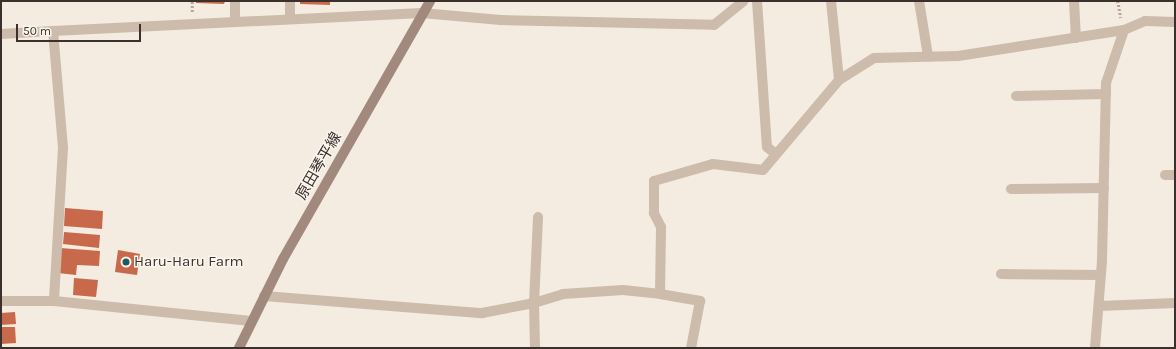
<!DOCTYPE html>
<html>
<head>
<meta charset="utf-8">
<style>
  body { margin:0 }
  #map { position:relative; width:1176px; height:349px; overflow:hidden; background:#f4ebe1; font-family:Karla,"Noto Sans JP",sans-serif }
  div>[style] { position:absolute }
  [style*='--x'] { left:calc(var(--x)*1px); top:calc(var(--y)*1px); width:calc(var(--w)*1px); rotate:calc(var(--a)*1deg) }
  .building>* { inset:0; background:#c8694b }
  .path>* { height:2.5px; margin-top:-1.25px; transform-origin:0; background:repeating-linear-gradient(90deg,#b9a596 0 2px,transparent 0 4px) }
  .minor>* { height:10px; margin:-5px; padding:0 5px; transform-origin:5px; border-radius:5px; background:#cdbbac }
  .secondary>* { height:10px; margin:-5px; padding:0 5px; transform-origin:5px; border-radius:5px; background:#a18a7d }
  .dots>* { width:11px; height:11px; translate:-50% -50%; box-sizing:border-box; border:2px solid #fbf5ee; border-radius:50% }
  span { translate:-50% -50%; white-space:nowrap; text-align:center; line-height:1.15; -webkit-text-stroke:3px #fbf5ee; paint-order:stroke }
  .street-label { font-size:15px; color:#3b302b }
  .poi-label { font-size:15px; color:#3b302b }
  .left { translate:0 -50%; text-align:left }
  .frame { position:absolute; inset:0; border:2px solid #3b302b; pointer-events:none }
  .scale { position:absolute; left:16px; top:24px; width:125px; height:18px; box-sizing:border-box; border:2px solid #3b302b; border-top:0; padding-left:5px; font-size:12px; line-height:14px; white-space:nowrap; color:#3b302b; -webkit-text-stroke:3px #fbf5ee; paint-order:stroke }
</style>
</head>
<body>
<div id="map">
  <div class="building">
    <div style="clip-path:polygon(196px 1px,225px 1px,224px 4px,196px 3px)"></div>
    <div style="clip-path:polygon(300px 1px,330px 1px,330px 5px,300px 4px)"></div>
    <div style="clip-path:polygon(65px 208px,103px 211px,102px 229px,64px 226px)"></div>
    <div style="clip-path:polygon(64px 232px,100px 235px,99px 248px,63px 244px)"></div>
    <div style="clip-path:polygon(60px 248px,100px 251px,99px 266px,77px 265px,76px 275px,58px 273px)"></div>
    <div style="clip-path:polygon(118px 250px,140px 254px,137px 275px,115px 272px)"></div>
    <div style="clip-path:polygon(74px 278px,98px 280px,96px 297px,73px 295px)"></div>
    <div style="clip-path:polygon(15px 312px,16px 324px,1px 325px,1px 313px)"></div>
    <div style="clip-path:polygon(1px 327px,15px 327px,16px 343px,1px 344px)"></div>
  </div>
  <div class="path">
    <div style="--x:1118;--y:1;--w:17;--a:80"></div>
    <div style="--x:192;--y:12;--w:11;--a:-90"></div>
  </div>
  <div class="minor">
    <div style="--x:757;--y:1;--w:146;--a:86.1"></div>
    <div style="--x:767;--y:147;--w:11;--a:38"></div>
    <div style="--x:831;--y:1;--w:79;--a:84.2"></div>
    <div style="--x:919;--y:1;--w:56;--a:80.7"></div>
    <div style="--x:1074;--y:1;--w:37;--a:87"></div>
    <div style="--x:290;--y:19;--w:18;--a:-90"></div>
    <div style="--x:235;--y:22;--w:21;--a:-90"></div>
    <div style="--x:53;--y:31;--w:369;--a:-2.8"></div>
    <div style="--x:422;--y:13;--w:79;--a:5.1"></div>
    <div style="--x:501;--y:20;--w:213;--a:1.3"></div>
    <div style="--x:714;--y:25;--w:38;--a:-39"></div>
    <div style="--x:1;--y:34;--w:52;--a:-3.3"></div>
    <div style="--x:53;--y:31;--w:117;--a:85.1"></div>
    <div style="--x:63;--y:148;--w:153;--a:93.4"></div>
    <div style="--x:1016;--y:96;--w:90;--a:-1.3"></div>
    <div style="--x:1165;--y:175;--w:10;--a:0"></div>
    <div style="--x:1011;--y:189;--w:93;--a:-0.6"></div>
    <div style="--x:1001;--y:274;--w:99;--a:0.6"></div>
    <div style="--x:660;--y:294;--w:41;--a:9.9"></div>
    <div style="--x:700;--y:301;--w:48;--a:100.8"></div>
    <div style="--x:264;--y:296;--w:219;--a:4.5"></div>
    <div style="--x:482;--y:313;--w:53;--a:-10.9"></div>
    <div style="--x:534;--y:303;--w:30;--a:-17"></div>
    <div style="--x:563;--y:294;--w:60;--a:-3.8"></div>
    <div style="--x:623;--y:290;--w:37;--a:6"></div>
    <div style="--x:660;--y:294;--w:67;--a:-89.1"></div>
    <div style="--x:661;--y:227;--w:16;--a:-117"></div>
    <div style="--x:654;--y:213;--w:32;--a:-90"></div>
    <div style="--x:654;--y:181;--w:61;--a:-16.1"></div>
    <div style="--x:713;--y:164;--w:50;--a:6.8"></div>
    <div style="--x:763;--y:170;--w:118;--a:-49.8"></div>
    <div style="--x:839;--y:80;--w:41;--a:-32.2"></div>
    <div style="--x:874;--y:58;--w:84;--a:-1.4"></div>
    <div style="--x:958;--y:56;--w:168;--a:-8.9"></div>
    <div style="--x:1124;--y:30;--w:23;--a:-23"></div>
    <div style="--x:1145;--y:21;--w:30;--a:2"></div>
    <div style="--x:1;--y:301;--w:53;--a:0"></div>
    <div style="--x:54;--y:301;--w:198;--a:5.8"></div>
    <div style="--x:1099;--y:306;--w:76;--a:-2.3"></div>
    <div style="--x:535;--y:348;--w:45;--a:-91.3"></div>
    <div style="--x:534;--y:303;--w:86;--a:-87.3"></div>
    <div style="--x:1095;--y:348;--w:87;--a:-85.4"></div>
    <div style="--x:1102;--y:261;--w:178;--a:-88.7"></div>
    <div style="--x:1106;--y:83;--w:56;--a:-71.2"></div>
  </div>
  <div class="secondary">
    <div style="--x:239;--y:348;--w:99;--a:-63.7"></div>
    <div style="--x:283;--y:259;--w:297;--a:-60.3"></div>
  </div>
  <div class="dots">
    <div style="left:126px;top:262px;background:#1f5a5e"></div>
  </div>
  <div class="street-label">
    <span style="left:319px;top:166px;rotate:-60deg">原田琴平線</span>
  </div>
  <div class="poi-label">
    <span class="left" style="left:134px;top:262px">Haru-Haru Farm</span>
  </div>
  <div class="frame"></div>
  <div class="scale">50 m</div>
</div>
</body>
</html>
